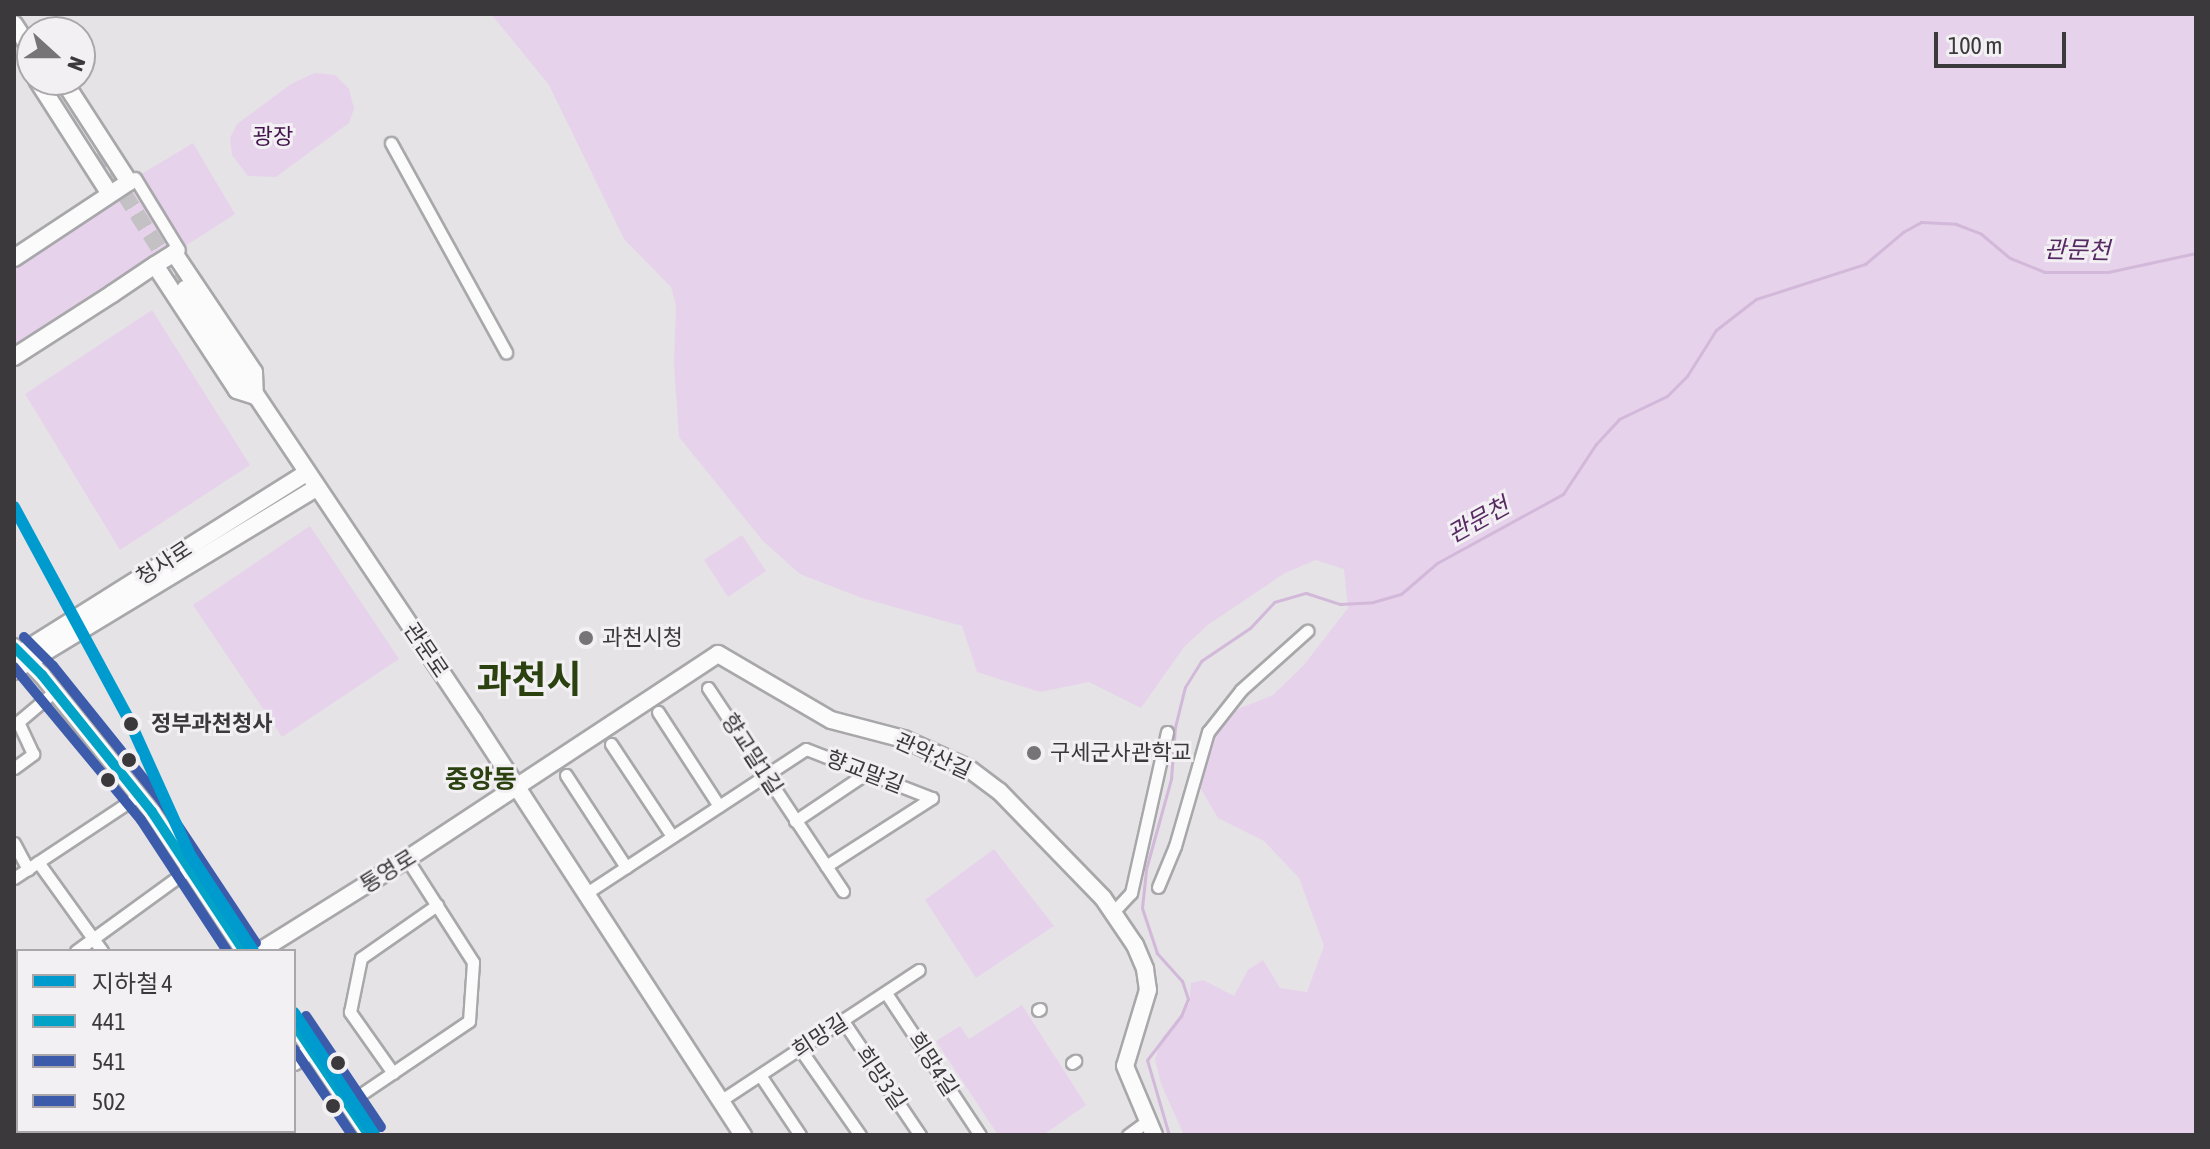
<!DOCTYPE html>
<html>
<head>
<meta charset="utf-8">
<style>
  body { margin:0 }
  #map { position:relative; width:2210px; height:1149px; overflow:hidden; background:#e5e3e6; font-family:"Asap Condensed","Noto Sans KR",sans-serif }
  div>[style] { position:absolute }
  [style*='--x'] { left:calc(var(--x)*1px); top:calc(var(--y)*1px); width:calc(var(--w)*1px); rotate:calc(var(--a)*1deg) }
  .green>* { inset:0; background:#e7d2ec }
  .stream>* { height:3px; margin:-1.5px; padding:0 1.5px; transform-origin:1.5px; border-radius:1.5px; background:#d2b8d9 }
  .secondary-tunnel>* { height:16px; margin-top:-8px; transform-origin:0; background:repeating-linear-gradient(90deg,#c3c1c4 0 16px,transparent 0 24px) }
  .roads { filter:drop-shadow(2px 0 #a8a7aa) drop-shadow(-2px 0 #a8a7aa) drop-shadow(0 2px #a8a7aa) drop-shadow(0 -2px #a8a7aa) }
  .street>* { height:11px; margin:-5.5px; padding:0 5.5px; transform-origin:5.5px; border-radius:5.5px; background:#fbfbfb }
  .secondary>* { height:16px; margin:-8px; padding:0 8px; transform-origin:8px; border-radius:8px; background:#fbfbfb }
  .bus-1>* { height:10px; margin:-5px; padding:0 5px; transform-origin:5px; border-radius:5px; background:#03a3c7 }
  .bus-2>* { height:10px; margin:-5px; padding:0 5px; transform-origin:5px; border-radius:5px; background:#3d5bab }
  .bus-3>* { height:10px; margin:-5px; padding:0 5px; transform-origin:5px; border-radius:5px; background:#3d5bab }
  .metro-1>* { height:12px; margin:-6px; padding:0 6px; transform-origin:6px; border-radius:6px; background:#009bce }
  .dots>* { width:22px; height:22px; translate:-50% -50%; box-sizing:border-box; border:4px solid #f3f0f4; border-radius:50% }
  span { translate:-50% -50%; white-space:nowrap; text-align:center; line-height:1.15; -webkit-text-stroke:6px #f3f0f4; paint-order:stroke }
  .park-label { font-size:22px; color:#42144c }
  .street-label { font-size:22px; color:#3b393b }
  .poi-label { font-size:22px; color:#3b393b }
  .left { translate:0 -50%; text-align:left }
  .stop-label { font-size:22px; color:#3b393b; font-weight:700 }
  .water-label { font-size:24px; color:#582a63; font-style:italic }
  .quarter-label { font-size:26px; color:#2b4210; font-weight:700 }
  .town-label { font-size:38px; color:#2b4210; font-weight:700 }
  .frame { position:absolute; inset:0; border:16px solid #3b393b; pointer-events:none }
  .legend { position:absolute; left:16px; top:949px; width:280px; height:184px; box-sizing:border-box; background:#f3f0f4; border:2px solid #a9a7aa; margin:0; padding:10px 14px; list-style:none; font-size:24px; color:#3b393b }
  .legend li { display:flex; align-items:center; gap:16px; height:40px }
  .legend b { width:40px; border:2px solid #a9a7aa }
  .north { position:absolute; left:16px; top:16px; width:80px; height:80px; box-sizing:border-box; background:#f3f0f4; border:2px solid #a9a7aa; border-radius:50%; rotate:111deg; font-size:22px; font-weight:700; line-height:32px; text-align:center; color:#3b393b }
  .north::after { content:''; display:block; margin:auto; width:28px; height:36px; background:#767477; clip-path:polygon(50% 0,100% 100%,50% 72%,0 100%) }
  .scale { position:absolute; left:1934px; top:32px; width:132px; height:36px; box-sizing:border-box; border:4px solid #3b393b; border-top:0; padding-left:10px; font-size:24px; line-height:28px; white-space:nowrap; color:#3b393b; -webkit-text-stroke:6px #f3f0f4; paint-order:stroke }
</style>
</head>
<body>
<div id="map">
  <div class="green">
    <div style="clip-path:polygon(491px 14px,2196px 14px,2196px 1135px,1184px 1135px,1161px 1084px,1155px 1059px,1162px 1038px,1189px 1004px,1191px 983px,1203px 980px,1234px 996px,1248px 970px,1263px 960px,1280px 988px,1307px 992px,1324px 946px,1299px 878px,1264px 841px,1218px 818px,1195px 779px,1205px 739px,1233px 711px,1273px 695px,1303px 666px,1348px 608px,1344px 569px,1316px 560px,1285px 573px,1209px 624px,1184px 647px,1141px 708px,1089px 682px,1040px 692px,977px 672px,962px 626px,862px 598px,800px 574px,763px 541px,679px 437px,674px 365px,676px 306px,671px 287px,624px 239px,549px 85px)"></div>
    <div style="clip-path:polygon(315px 73px,335px 75px,349px 89px,354px 109px,349px 123px,276px 177px,248px 176px,232px 155px,230px 138px,237px 124px,291px 84px)"></div>
    <div style="clip-path:polygon(193px 143px,235px 214px,179px 250px,175px 244px,14px 345px,14px 268px,139px 186px,135px 178px)"></div>
    <div style="clip-path:polygon(152px 310px,250px 465px,120px 550px,25px 394px)"></div>
    <div style="clip-path:polygon(310px 526px,399px 659px,282px 737px,193px 605px)"></div>
    <div style="clip-path:polygon(742px 535px,766px 571px,728px 597px,704px 560px)"></div>
    <div style="clip-path:polygon(994px 849px,1054px 926px,976px 978px,925px 900px)"></div>
    <div style="clip-path:polygon(1022px 1005px,1086px 1105px,1043px 1135px,998px 1135px,936px 1041px,960px 1026px,969px 1039px)"></div>
  </div>
  <div class="stream">
    <div style="--x:1169;--y:1135;--w:78;--a:-106.3"></div>
    <div style="--x:1147;--y:1060;--w:56;--a:-52.3"></div>
    <div style="--x:1181;--y:1016;--w:18;--a:-68"></div>
    <div style="--x:1188;--y:999;--w:19;--a:-108"></div>
    <div style="--x:1182;--y:981;--w:38;--a:-132"></div>
    <div style="--x:1157;--y:953;--w:47;--a:-108.4"></div>
    <div style="--x:1142;--y:908;--w:39;--a:-84"></div>
    <div style="--x:1146;--y:869;--w:93;--a:-74.5"></div>
    <div style="--x:1171;--y:779;--w:52;--a:-85.6"></div>
    <div style="--x:1175;--y:727;--w:41;--a:-76"></div>
    <div style="--x:1185;--y:687;--w:31;--a:-58"></div>
    <div style="--x:1201;--y:661;--w:59;--a:-34"></div>
    <div style="--x:1250;--y:628;--w:35;--a:-47"></div>
    <div style="--x:1274;--y:602;--w:33;--a:-16"></div>
    <div style="--x:1306;--y:593;--w:36;--a:18"></div>
    <div style="--x:1340;--y:604;--w:33;--a:-3"></div>
    <div style="--x:1373;--y:602;--w:29;--a:-16"></div>
    <div style="--x:1401;--y:594;--w:48;--a:-40.7"></div>
    <div style="--x:1437;--y:563;--w:144;--a:-28.7"></div>
    <div style="--x:1563;--y:494;--w:60;--a:-56.6"></div>
    <div style="--x:1596;--y:444;--w:34;--a:-47"></div>
    <div style="--x:1619;--y:419;--w:53;--a:-25.6"></div>
    <div style="--x:1667;--y:396;--w:28;--a:-45"></div>
    <div style="--x:1687;--y:376;--w:54;--a:-57.8"></div>
    <div style="--x:1716;--y:330;--w:51;--a:-37.8"></div>
    <div style="--x:1756;--y:299;--w:114;--a:-17.8"></div>
    <div style="--x:1865;--y:264;--w:50;--a:-40.1"></div>
    <div style="--x:1903;--y:232;--w:21;--a:-29"></div>
    <div style="--x:1921;--y:222;--w:35;--a:3"></div>
    <div style="--x:1956;--y:224;--w:26;--a:21"></div>
    <div style="--x:1980;--y:233;--w:39;--a:40"></div>
    <div style="--x:2010;--y:258;--w:37;--a:22"></div>
    <div style="--x:2044;--y:272;--w:64;--a:0"></div>
    <div style="--x:2108;--y:272;--w:90;--a:-12.2"></div>
  </div>
  <div class="secondary-tunnel">
    <div style="--x:98;--y:153;--w:161;--a:57.4"></div>
  </div>
  <div class="roads">
    <div class="street">
      <div style="--x:391;--y:143;--w:239;--a:61.2"></div>
      <div style="--x:135;--y:178;--w:84;--a:58.6"></div>
      <div style="--x:708;--y:688;--w:244;--a:56.4"></div>
      <div style="--x:658;--y:712;--w:112;--a:57"></div>
      <div style="--x:611;--y:744;--w:110;--a:56.5"></div>
      <div style="--x:14;--y:768;--w:24;--a:-36"></div>
      <div style="--x:33;--y:754;--w:35;--a:-115"></div>
      <div style="--x:18;--y:722;--w:48;--a:-40"></div>
      <div style="--x:566;--y:775;--w:110;--a:56.9"></div>
      <div style="--x:795;--y:821;--w:88;--a:-33.9"></div>
      <div style="--x:14;--y:843;--w:30;--a:62"></div>
      <div style="--x:38;--y:862;--w:110;--a:54.3"></div>
      <div style="--x:826;--y:866;--w:126;--a:-32.7"></div>
      <div style="--x:14;--y:878;--w:149;--a:-33.5"></div>
      <div style="--x:1158;--y:887;--w:44;--a:-67.5"></div>
      <div style="--x:1175;--y:846;--w:119;--a:-73.9"></div>
      <div style="--x:1208;--y:732;--w:53;--a:-51.8"></div>
      <div style="--x:1241;--y:690;--w:89;--a:-41.8"></div>
      <div style="--x:585;--y:894;--w:264;--a:-33.3"></div>
      <div style="--x:806;--y:749;--w:135;--a:21.3"></div>
      <div style="--x:1114;--y:911;--w:25;--a:-47"></div>
      <div style="--x:1131;--y:893;--w:165;--a:-77.4"></div>
      <div style="--x:76;--y:951;--w:140;--a:-36"></div>
      <div style="--x:886;--y:993;--w:170;--a:56.5"></div>
      <div style="--x:1038;--y:1010;--w:2;--a:-27"></div>
      <div style="--x:843;--y:1021;--w:138;--a:56"></div>
      <div style="--x:14;--y:1023;--w:5;--a:-37"></div>
      <div style="--x:14;--y:1047;--w:7;--a:56"></div>
      <div style="--x:800;--y:1049;--w:105;--a:55.1"></div>
      <div style="--x:1072;--y:1063;--w:4;--a:-34"></div>
      <div style="--x:393;--y:1073;--w:75;--a:-125.2"></div>
      <div style="--x:350;--y:1012;--w:55;--a:-78.5"></div>
      <div style="--x:361;--y:958;--w:93;--a:-34.9"></div>
      <div style="--x:760;--y:1075;--w:72;--a:56.3"></div>
      <div style="--x:720;--y:1101;--w:238;--a:-33.4"></div>
      <div style="--x:348;--y:1103;--w:146;--a:-34.1"></div>
      <div style="--x:469;--y:1021;--w:59;--a:-86.1"></div>
      <div style="--x:473;--y:962;--w:122;--a:-122.7"></div>
      <div style="--x:69;--y:1131;--w:5;--a:53"></div>
      <div style="--x:144;--y:1131;--w:5;--a:53"></div>
      <div style="--x:231;--y:1131;--w:4;--a:63"></div>
      <div style="--x:1128;--y:1135;--w:26;--a:-36"></div>
    </div>
    <div class="secondary">
      <div style="--x:14;--y:24;--w:33;--a:57"></div>
      <div style="--x:37;--y:80;--w:135;--a:57.4"></div>
      <div style="--x:14;--y:258;--w:138;--a:-33.5"></div>
      <div style="--x:129;--y:182;--w:121;--a:-122.9"></div>
      <div style="--x:185;--y:289;--w:520;--a:56.22"></div>
      <div style="--x:474;--y:721;--w:494;--a:57"></div>
      <div style="--x:14;--y:357;--w:117;--a:-32.7"></div>
      <div style="--x:112;--y:294;--w:52;--a:-34"></div>
      <div style="--x:155;--y:265;--w:22;--a:-32"></div>
      <div style="--x:174;--y:253;--w:143;--a:56.1"></div>
      <div style="--x:254;--y:372;--w:24;--a:88"></div>
      <div style="--x:255;--y:396;--w:19;--a:-162"></div>
      <div style="--x:237;--y:390;--w:149;--a:-123.3"></div>
      <div style="--x:14;--y:647;--w:40;--a:45"></div>
      <div style="--x:42;--y:675;--w:176;--a:51.2"></div>
      <div style="--x:152;--y:812;--w:167;--a:56.5"></div>
      <div style="--x:14;--y:657;--w:345;--a:-32.2"></div>
      <div style="--x:14;--y:671;--w:353;--a:-31.2"></div>
      <div style="--x:260;--y:951;--w:173;--a:-32"></div>
      <div style="--x:407;--y:859;--w:372;--a:-33.4"></div>
      <div style="--x:718;--y:654;--w:131;--a:30.3"></div>
      <div style="--x:831;--y:720;--w:75;--a:14.6"></div>
      <div style="--x:904;--y:739;--w:70;--a:24.4"></div>
      <div style="--x:968;--y:768;--w:39;--a:37"></div>
      <div style="--x:999;--y:791;--w:149;--a:45.8"></div>
      <div style="--x:1103;--y:898;--w:57;--a:55.8"></div>
      <div style="--x:1135;--y:945;--w:26;--a:67"></div>
      <div style="--x:1145;--y:969;--w:21;--a:82"></div>
      <div style="--x:1148;--y:990;--w:79;--a:106.8"></div>
      <div style="--x:1125;--y:1066;--w:75;--a:67.2"></div>
      <div style="--x:294;--y:1024;--w:134;--a:56"></div>
      <div style="--x:294;--y:1062;--w:22;--a:-34"></div>
      <div style="--x:177;--y:1135;--w:7;--a:-34"></div>
    </div>
  </div>
  <div class="bus-1">
    <div style="--x:14;--y:647;--w:40;--a:45"></div>
    <div style="--x:42;--y:675;--w:176;--a:51.2"></div>
    <div style="--x:152;--y:812;--w:167;--a:56.5"></div>
    <div style="--x:294;--y:1024;--w:134;--a:56"></div>
  </div>
  <div class="bus-2">
    <div style="--x:14;--y:667;--w:199;--a:50.3"></div>
    <div style="--x:141;--y:820;--w:157;--a:56.7"></div>
    <div style="--x:294;--y:1049;--w:104;--a:56"></div>
  </div>
  <div class="bus-3">
    <div style="--x:24;--y:637;--w:41;--a:45"></div>
    <div style="--x:53;--y:666;--w:176;--a:51.2"></div>
    <div style="--x:163;--y:803;--w:168;--a:56.4"></div>
    <div style="--x:306;--y:1016;--w:134;--a:56"></div>
  </div>
  <div class="metro-1">
    <div style="--x:14;--y:507;--w:242;--a:61.6"></div>
    <div style="--x:129;--y:720;--w:148;--a:65.7"></div>
    <div style="--x:190;--y:855;--w:115;--a:56.7"></div>
    <div style="--x:294;--y:1013;--w:146;--a:56.7"></div>
  </div>
  <div class="dots">
    <div style="left:586px;top:638px;background:#767477"></div>
    <div style="left:131px;top:724px;background:#3b393b"></div>
    <div style="left:1034px;top:753px;background:#767477"></div>
    <div style="left:129px;top:760px;background:#3b393b"></div>
    <div style="left:108px;top:780px;background:#3b393b"></div>
    <div style="left:338px;top:1063px;background:#3b393b"></div>
    <div style="left:333px;top:1106px;background:#3b393b"></div>
  </div>
  <div class="park-label">
    <span style="left:273px;top:137px">광장</span>
  </div>
  <div class="street-label">
    <span style="left:164px;top:563px;rotate:-33deg">청사로</span>
    <span style="left:426px;top:650px;rotate:56deg">관문로</span>
    <span style="left:752px;top:754px;rotate:57deg">향교말1길</span>
    <span style="left:933px;top:756px;rotate:24deg">관악산길</span>
    <span style="left:865px;top:772px;rotate:21deg">향교말길</span>
    <span style="left:388px;top:871px;rotate:-32deg">통영로</span>
    <span style="left:820px;top:1036px;rotate:-33deg">희망길</span>
    <span style="left:933px;top:1064px;rotate:57deg">희망4길</span>
    <span style="left:881px;top:1078px;rotate:56deg">희망3길</span>
  </div>
  <div class="poi-label">
    <span class="left" style="left:602px;top:638px">과천시청</span>
    <span class="left" style="left:1050px;top:753px">구세군사관학교</span>
  </div>
  <div class="stop-label">
    <span class="left" style="left:151px;top:724px">정부과천청사</span>
  </div>
  <div class="water-label">
    <span style="left:2077px;top:250px;rotate:1deg">관문천</span>
    <span style="left:1478px;top:520px;rotate:-29deg">관문천</span>
  </div>
  <div class="quarter-label">
    <span style="left:481px;top:780px">중앙동</span>
  </div>
  <div class="town-label">
    <span style="left:529px;top:680px">과천시</span>
  </div>
  <div class="frame"></div>
  <ul class="legend">
  <li><b style="height:10px;background:#009bce"></b>지하철 4</li>
  <li><b style="height:10px;background:#03a3c7"></b>441</li>
  <li><b style="height:10px;background:#3d5bab"></b>541</li>
  <li><b style="height:10px;background:#3d5bab"></b>502</li>
  </ul>
  <div class="north">N</div>
  <div class="scale">100 m</div>
</div>
</body>
</html>
